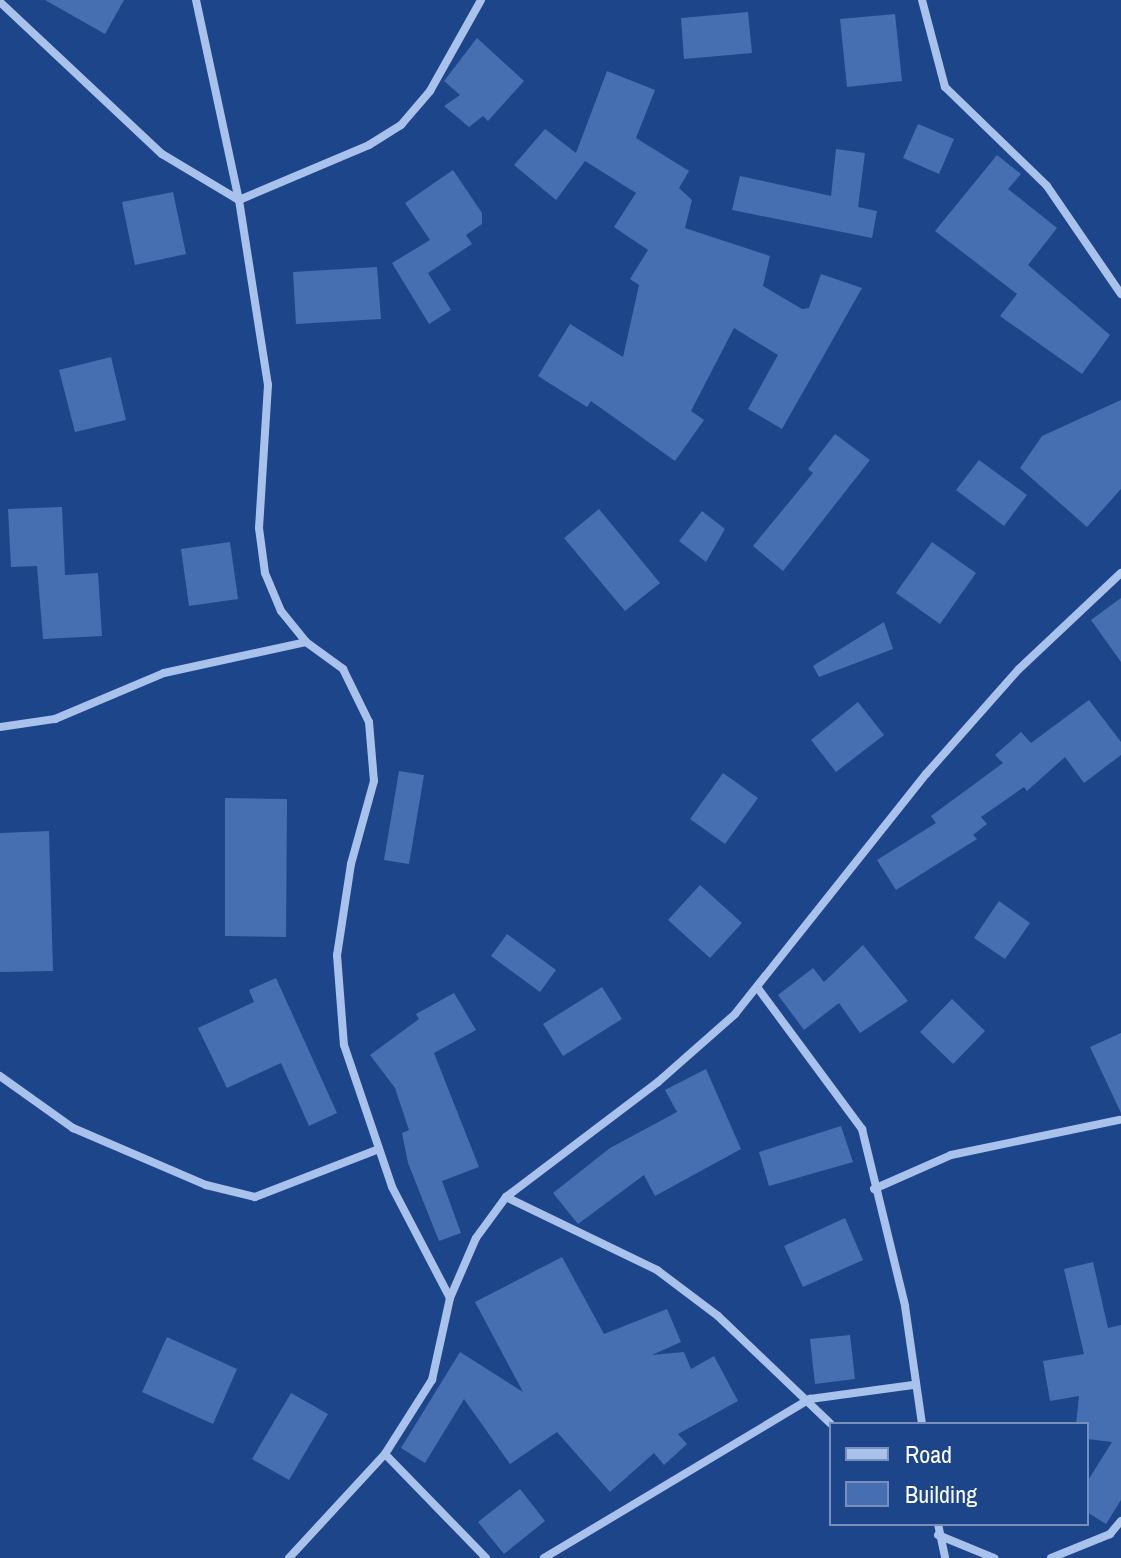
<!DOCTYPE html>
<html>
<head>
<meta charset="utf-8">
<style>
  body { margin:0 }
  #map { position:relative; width:1121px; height:1558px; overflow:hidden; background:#1d458a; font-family:"Archivo Narrow",sans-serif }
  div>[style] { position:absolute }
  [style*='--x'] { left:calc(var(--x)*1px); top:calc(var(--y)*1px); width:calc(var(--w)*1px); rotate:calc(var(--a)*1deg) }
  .building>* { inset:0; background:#466fb2 }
  .minor>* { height:8px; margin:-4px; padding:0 4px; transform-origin:4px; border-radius:4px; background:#a9c2ec }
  span { translate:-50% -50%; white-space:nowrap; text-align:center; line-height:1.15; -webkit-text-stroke:8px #1d458a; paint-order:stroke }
  .legend { position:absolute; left:829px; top:1422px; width:260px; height:104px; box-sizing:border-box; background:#1d458a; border:2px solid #778fb9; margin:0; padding:10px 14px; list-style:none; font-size:24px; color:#fff }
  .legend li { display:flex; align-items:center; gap:16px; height:40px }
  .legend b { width:40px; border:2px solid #778fb9 }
</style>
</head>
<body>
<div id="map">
  <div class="building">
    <div style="clip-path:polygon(45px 0,124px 0,105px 34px)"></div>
    <div style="clip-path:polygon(748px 12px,752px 53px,684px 59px,681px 18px)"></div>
    <div style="clip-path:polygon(895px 14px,902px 81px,847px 87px,840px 19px)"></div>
    <div style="clip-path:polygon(477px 38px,524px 81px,488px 121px,483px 116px,469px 127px,444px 106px,460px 95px,444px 81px)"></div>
    <div style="clip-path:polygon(607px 71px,655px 90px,636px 138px,689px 171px,679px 188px,692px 200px,685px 228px,770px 256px,763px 286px,802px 309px,809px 308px,821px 274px,862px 288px,782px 429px,748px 409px,778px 355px,734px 328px,691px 411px,704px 420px,675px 461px,591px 401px,587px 407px,538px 376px,570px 324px,623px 357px,639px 285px,630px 279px,648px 250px,614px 227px,636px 193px,585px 161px,556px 200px,514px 165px,545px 129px,576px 153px)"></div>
    <div style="clip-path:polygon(918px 124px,954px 139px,939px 174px,903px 158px)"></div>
    <div style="clip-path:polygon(836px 149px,865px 153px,858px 207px,877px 211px,872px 238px,732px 210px,740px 176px,831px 196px)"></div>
    <div style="clip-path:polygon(997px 155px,1021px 174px,1008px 189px,1057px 228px,1028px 265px,1110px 335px,1082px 374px,1000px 316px,1017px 294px,935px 231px)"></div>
    <div style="clip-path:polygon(453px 170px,482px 213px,482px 224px,466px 235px,472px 244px,428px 273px,451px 310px,429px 324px,392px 263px,430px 240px,405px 203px)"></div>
    <div style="clip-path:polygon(173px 192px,186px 254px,135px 265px,122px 202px)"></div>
    <div style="clip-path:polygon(377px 267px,381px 319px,296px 324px,293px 272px)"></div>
    <div style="clip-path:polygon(111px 357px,126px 420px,75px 432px,59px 370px)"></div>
    <div style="clip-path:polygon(1121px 400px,1121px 489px,1087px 527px,1020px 468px,1042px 436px)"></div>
    <div style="clip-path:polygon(835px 434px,870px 460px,783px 571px,753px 546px,813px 473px,808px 469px)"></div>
    <div style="clip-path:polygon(979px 460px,1027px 495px,1004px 526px,956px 490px)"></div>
    <div style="clip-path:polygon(62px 507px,65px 575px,98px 573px,102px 636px,43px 639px,37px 566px,11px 567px,8px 509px)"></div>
    <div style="clip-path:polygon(599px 509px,660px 583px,625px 611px,564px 538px)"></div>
    <div style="clip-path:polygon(702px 511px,725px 529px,706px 562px,679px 541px)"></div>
    <div style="clip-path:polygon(230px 542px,238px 599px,189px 606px,181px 549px)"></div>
    <div style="clip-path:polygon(932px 542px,976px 573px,940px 624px,896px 593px)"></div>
    <div style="clip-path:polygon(1121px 598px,1121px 662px,1091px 620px)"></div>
    <div style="clip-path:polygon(884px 622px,893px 649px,819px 677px,813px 666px)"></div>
    <div style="clip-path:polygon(1089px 700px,1121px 742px,1121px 755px,1084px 783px,1065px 757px,1027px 791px,1024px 787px,981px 817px,987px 824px,973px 835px,977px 839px,896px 890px,877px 860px,936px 823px,931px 816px,1003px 763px,995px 755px,1021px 732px,1031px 743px)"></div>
    <div style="clip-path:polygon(858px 702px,884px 735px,836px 772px,811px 740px)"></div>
    <div style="clip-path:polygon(399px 771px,424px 775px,409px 864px,384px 860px)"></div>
    <div style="clip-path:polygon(723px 773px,758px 798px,725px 844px,690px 819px)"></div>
    <div style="clip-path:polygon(225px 798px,287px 799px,286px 937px,225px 936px)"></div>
    <div style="clip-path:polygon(49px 831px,53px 971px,0 972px,0 833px)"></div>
    <div style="clip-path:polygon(700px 885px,742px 923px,710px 958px,668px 920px)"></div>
    <div style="clip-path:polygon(999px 901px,1030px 923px,1005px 959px,974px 938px)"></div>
    <div style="clip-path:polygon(507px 934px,556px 970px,540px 992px,491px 956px)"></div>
    <div style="clip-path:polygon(863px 945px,908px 1001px,860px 1033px,839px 1003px,804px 1030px,778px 995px,813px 968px,824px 982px)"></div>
    <div style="clip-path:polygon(276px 978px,337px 1113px,309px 1126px,281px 1063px,227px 1088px,198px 1028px,254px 1002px,249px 990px)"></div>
    <div style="clip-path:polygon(602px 987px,622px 1019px,563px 1056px,543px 1024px)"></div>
    <div style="clip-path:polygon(454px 993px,476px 1030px,434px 1053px,479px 1167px,442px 1181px,461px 1233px,439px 1241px,408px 1163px,402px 1133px,409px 1130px,395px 1088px,370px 1055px,419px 1019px,416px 1014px)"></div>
    <div style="clip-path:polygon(952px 999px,985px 1031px,953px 1064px,920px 1032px)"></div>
    <div style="clip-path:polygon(1121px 1033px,1121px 1113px,1090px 1047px)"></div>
    <div style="clip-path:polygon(706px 1069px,741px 1149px,655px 1196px,644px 1175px,578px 1224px,553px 1193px,610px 1148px,677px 1112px,665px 1090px)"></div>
    <div style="clip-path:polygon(841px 1126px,853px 1162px,769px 1186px,759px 1152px)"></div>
    <div style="clip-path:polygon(845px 1218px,863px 1260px,803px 1287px,784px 1246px)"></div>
    <div style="clip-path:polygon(562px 1257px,604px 1334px,667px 1309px,681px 1342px,652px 1355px,684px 1352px,691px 1369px,714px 1356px,738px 1401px,678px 1434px,687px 1444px,664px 1465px,654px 1453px,610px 1492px,557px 1432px,510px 1464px,464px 1399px,425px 1463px,401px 1448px,460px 1352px,523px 1392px,475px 1302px)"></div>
    <div style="clip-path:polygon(1093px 1262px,1108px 1328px,1121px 1325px,1121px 1500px,1106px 1524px,1087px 1512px,1087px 1482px,1112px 1442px,1087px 1439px,1087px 1424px,1076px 1424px,1079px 1396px,1050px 1401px,1043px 1361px,1084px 1354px,1064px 1269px)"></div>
    <div style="clip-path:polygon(850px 1335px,855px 1379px,815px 1384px,810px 1339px)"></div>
    <div style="clip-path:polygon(167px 1337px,237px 1369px,213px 1424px,142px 1392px)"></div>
    <div style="clip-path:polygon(291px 1393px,328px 1414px,289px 1480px,252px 1459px)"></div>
    <div style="clip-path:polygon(520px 1489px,545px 1521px,504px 1554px,478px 1522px)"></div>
  </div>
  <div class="minor">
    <div style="--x:196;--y:0;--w:205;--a:77.9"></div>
    <div style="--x:239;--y:200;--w:187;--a:81.1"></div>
    <div style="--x:268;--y:385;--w:143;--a:93.6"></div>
    <div style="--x:259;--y:528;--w:45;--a:82.4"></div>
    <div style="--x:265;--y:573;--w:41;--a:67.2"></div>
    <div style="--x:281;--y:611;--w:40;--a:51"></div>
    <div style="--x:306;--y:642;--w:46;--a:36.1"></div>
    <div style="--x:343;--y:669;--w:59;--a:63.9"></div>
    <div style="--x:369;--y:722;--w:59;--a:85.2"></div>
    <div style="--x:374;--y:781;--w:86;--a:105.5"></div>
    <div style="--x:351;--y:864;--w:92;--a:98.7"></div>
    <div style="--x:337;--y:955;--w:90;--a:85.6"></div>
    <div style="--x:344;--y:1045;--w:150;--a:71.3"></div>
    <div style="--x:392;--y:1187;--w:125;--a:62.4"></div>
    <div style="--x:922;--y:0;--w:90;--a:75.2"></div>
    <div style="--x:945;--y:87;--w:142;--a:44.1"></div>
    <div style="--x:1047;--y:186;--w:131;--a:55.6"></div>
    <div style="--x:0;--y:2;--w:222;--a:43.2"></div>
    <div style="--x:162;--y:154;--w:90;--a:30.9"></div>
    <div style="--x:239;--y:200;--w:141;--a:-22.9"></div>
    <div style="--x:369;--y:145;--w:38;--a:-32"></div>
    <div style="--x:401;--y:125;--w:45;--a:-49.5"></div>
    <div style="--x:430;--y:91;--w:104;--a:-60.7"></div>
    <div style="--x:0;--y:727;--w:56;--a:-8.3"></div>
    <div style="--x:55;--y:719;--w:118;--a:-22.9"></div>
    <div style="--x:164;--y:673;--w:145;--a:-12.3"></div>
    <div style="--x:757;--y:987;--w:177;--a:53.5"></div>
    <div style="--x:862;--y:1129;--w:182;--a:76.3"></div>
    <div style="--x:905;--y:1306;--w:119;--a:81.8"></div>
    <div style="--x:0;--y:1076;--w:90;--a:35.5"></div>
    <div style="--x:73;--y:1128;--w:145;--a:23.2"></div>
    <div style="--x:206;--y:1185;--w:50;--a:13.8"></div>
    <div style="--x:255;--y:1197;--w:133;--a:-21.2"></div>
    <div style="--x:874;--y:1189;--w:84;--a:-23.8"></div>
    <div style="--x:951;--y:1155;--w:172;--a:-11.8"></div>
    <div style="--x:506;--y:1197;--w:168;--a:25.8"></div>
    <div style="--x:657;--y:1270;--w:76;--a:37"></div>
    <div style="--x:718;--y:1316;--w:156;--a:43.7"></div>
    <div style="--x:385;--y:1454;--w:145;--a:45.8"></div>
    <div style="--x:938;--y:1524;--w:35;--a:78"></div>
    <div style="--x:938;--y:1535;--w:61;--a:22.3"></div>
    <div style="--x:289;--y:1558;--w:142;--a:-47.3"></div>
    <div style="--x:385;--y:1454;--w:88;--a:-57.6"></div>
    <div style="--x:432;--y:1380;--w:84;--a:-77.6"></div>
    <div style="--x:450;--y:1298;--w:65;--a:-66.6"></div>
    <div style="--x:476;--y:1238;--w:51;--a:-53.8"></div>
    <div style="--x:506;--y:1197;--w:191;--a:-37.1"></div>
    <div style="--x:658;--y:1082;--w:103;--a:-41.4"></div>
    <div style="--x:735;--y:1014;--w:307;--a:-51.5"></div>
    <div style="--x:926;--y:774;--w:140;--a:-48.5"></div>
    <div style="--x:1019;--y:669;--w:140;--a:-43.3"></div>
    <div style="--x:544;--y:1558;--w:310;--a:-30.9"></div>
    <div style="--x:810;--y:1399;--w:104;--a:-7.7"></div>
    <div style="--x:1051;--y:1558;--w:64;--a:-22.1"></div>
    <div style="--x:1110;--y:1534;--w:17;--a:-50"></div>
  </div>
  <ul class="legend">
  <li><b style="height:10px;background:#a9c2ec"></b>Road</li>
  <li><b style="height:22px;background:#466fb2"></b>Building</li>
  </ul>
</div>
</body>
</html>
